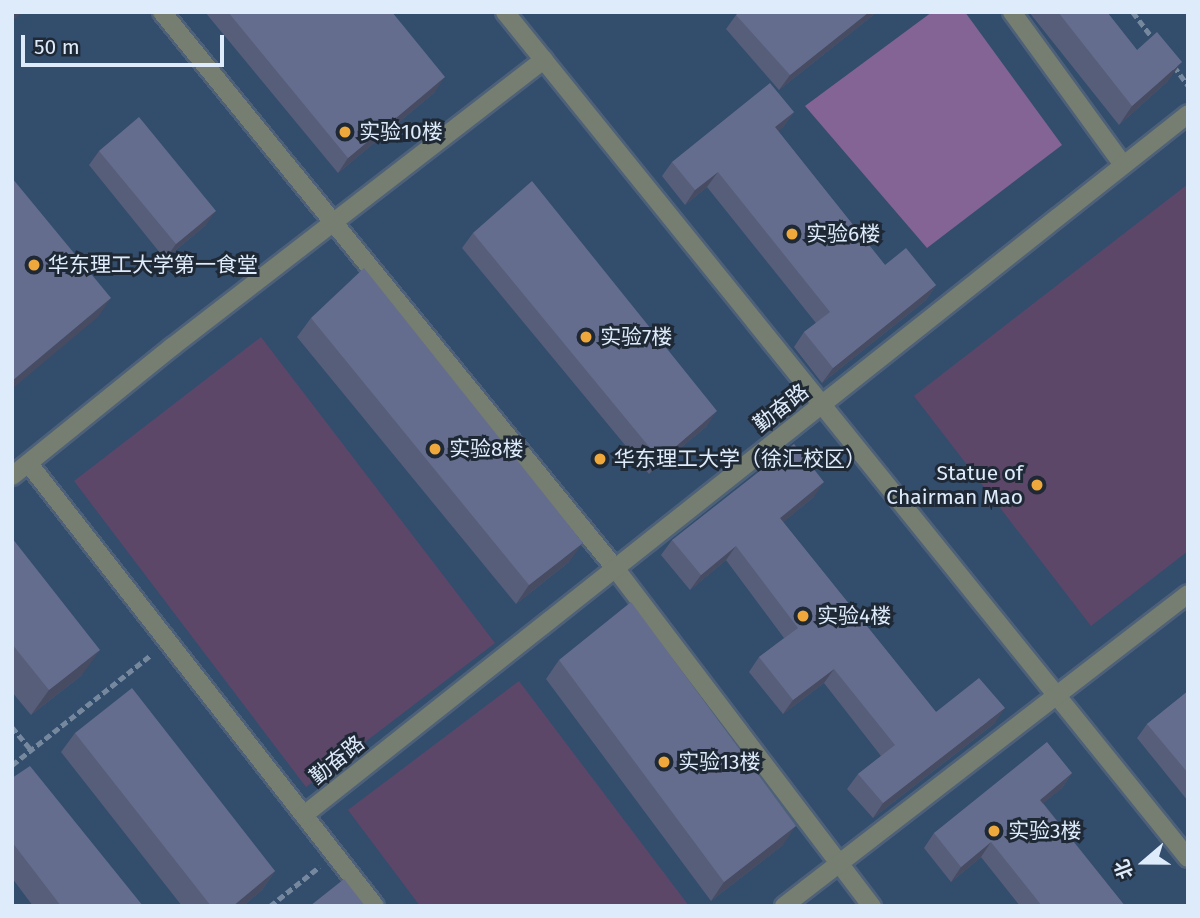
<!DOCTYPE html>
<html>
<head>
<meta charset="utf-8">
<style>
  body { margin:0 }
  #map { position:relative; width:1200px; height:918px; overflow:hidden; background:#2e435d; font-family:"Fira Sans","Noto Sans SC",sans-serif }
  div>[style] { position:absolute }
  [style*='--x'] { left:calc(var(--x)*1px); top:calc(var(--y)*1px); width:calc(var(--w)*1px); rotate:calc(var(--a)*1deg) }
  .built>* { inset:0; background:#334d6d }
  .green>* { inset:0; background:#5d4769 }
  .forest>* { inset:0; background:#846494 }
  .path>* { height:4.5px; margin-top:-2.25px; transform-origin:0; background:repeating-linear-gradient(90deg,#76889e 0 7px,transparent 0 10.5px) }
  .roads { filter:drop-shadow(2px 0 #4e6179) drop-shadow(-2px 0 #4e6179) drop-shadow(0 2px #4e6179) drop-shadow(0 -2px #4e6179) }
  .minor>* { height:18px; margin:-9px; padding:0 9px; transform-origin:9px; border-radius:9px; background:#757e70 }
  .wall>* { inset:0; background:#575e7a }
  .shaded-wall>* { inset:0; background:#474c63 }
  .building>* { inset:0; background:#656d8e }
  .dots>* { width:19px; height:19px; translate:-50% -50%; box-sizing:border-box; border:4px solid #1f2935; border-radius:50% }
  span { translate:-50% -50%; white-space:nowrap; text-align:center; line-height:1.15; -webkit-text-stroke:6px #1f2935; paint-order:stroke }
  .poi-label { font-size:21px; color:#deebfb }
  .left { translate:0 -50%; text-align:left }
  .right { translate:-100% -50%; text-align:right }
  .street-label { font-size:21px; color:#deebfb }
  .frame { position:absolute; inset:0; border:14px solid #deebfb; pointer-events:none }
  .north { position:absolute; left:1109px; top:827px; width:70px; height:70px; -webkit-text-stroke:5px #1f2935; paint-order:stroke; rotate:250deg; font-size:19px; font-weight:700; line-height:28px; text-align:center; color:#deebfb }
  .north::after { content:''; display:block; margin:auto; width:24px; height:32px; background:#deebfb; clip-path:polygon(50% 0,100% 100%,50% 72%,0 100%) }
  .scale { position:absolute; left:21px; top:35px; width:203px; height:32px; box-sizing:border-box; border:4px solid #deebfb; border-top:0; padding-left:9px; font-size:21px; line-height:24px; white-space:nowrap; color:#deebfb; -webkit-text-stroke:5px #1f2935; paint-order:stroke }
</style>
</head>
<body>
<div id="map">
  <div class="built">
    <div style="clip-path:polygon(12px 12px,1188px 12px,1188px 906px,12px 906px)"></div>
  </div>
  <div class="green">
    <div style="clip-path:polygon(1188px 184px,1188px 551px,1091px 626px,914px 396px)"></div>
    <div style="clip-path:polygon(261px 337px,495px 643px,306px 787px,74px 481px)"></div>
    <div style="clip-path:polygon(519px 681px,689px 906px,420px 906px,348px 810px)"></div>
  </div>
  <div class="forest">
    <div style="clip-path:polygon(932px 12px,965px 12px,1062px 145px,927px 248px,805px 106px)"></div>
  </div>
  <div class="path">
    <div style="--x:1133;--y:12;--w:35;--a:53"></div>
    <div style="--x:1174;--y:66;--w:24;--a:54"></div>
    <div style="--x:12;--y:727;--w:30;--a:50"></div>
    <div style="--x:12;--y:765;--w:177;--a:-38.4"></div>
    <div style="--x:270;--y:906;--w:63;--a:-38.5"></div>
  </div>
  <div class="roads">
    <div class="minor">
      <div style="--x:162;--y:12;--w:717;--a:50.83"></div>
      <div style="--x:615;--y:568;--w:425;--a:52.8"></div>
      <div style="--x:505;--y:12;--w:1087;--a:51.09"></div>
      <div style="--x:1012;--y:12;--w:189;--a:54"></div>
      <div style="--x:29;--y:464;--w:561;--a:51.95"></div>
      <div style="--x:12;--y:476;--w:206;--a:-38.9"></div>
      <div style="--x:172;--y:347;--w:470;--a:-37.7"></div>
      <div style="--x:304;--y:815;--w:1128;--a:-38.41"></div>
      <div style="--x:784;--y:906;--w:510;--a:-37.68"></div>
    </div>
  </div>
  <div class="wall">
    <div style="clip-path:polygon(205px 12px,392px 12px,435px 92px,338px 173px)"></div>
    <div style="clip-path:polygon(877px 12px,779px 90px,726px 29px,736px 15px)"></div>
    <div style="clip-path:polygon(1029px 12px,1107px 12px,1137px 50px,1168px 81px,1119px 125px)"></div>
    <div style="clip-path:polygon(794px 112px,783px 127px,778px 131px,885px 265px,936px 285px,926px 300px,822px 383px,794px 347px,804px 332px,816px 323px,707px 187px,685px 205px,662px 176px,672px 162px)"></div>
    <div style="clip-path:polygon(99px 151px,206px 225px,165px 259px,89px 165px)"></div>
    <div style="clip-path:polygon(473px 233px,707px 426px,649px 474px,462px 248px)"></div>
    <div style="clip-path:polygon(311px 318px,569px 562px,516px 604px,297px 337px)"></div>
    <div style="clip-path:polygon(814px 497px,783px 522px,936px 712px,995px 723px,873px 818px,847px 789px,858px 774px,881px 756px,824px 683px,783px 714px,749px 672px,759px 657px,784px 638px,726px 560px,690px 590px,661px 555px,672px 540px)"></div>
    <div style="clip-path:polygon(12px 538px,82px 675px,31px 715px,12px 692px)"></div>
    <div style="clip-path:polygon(559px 660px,783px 845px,711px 901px,546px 679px)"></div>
    <div style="clip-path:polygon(1188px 691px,1188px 801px,1137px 738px,1147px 724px)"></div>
    <div style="clip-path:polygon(75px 733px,275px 871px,262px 890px,243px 906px,182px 906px,61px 752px)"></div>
    <div style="clip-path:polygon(1072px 773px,1062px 788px,1043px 803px,1125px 906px,1020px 906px,981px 857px,951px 882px,924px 848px,934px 833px)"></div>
    <div style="clip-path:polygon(12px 778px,143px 906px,33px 906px,12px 878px)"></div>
  </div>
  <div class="shaded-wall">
    <div style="clip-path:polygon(15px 12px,23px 12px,12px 21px,12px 15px)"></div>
    <div style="clip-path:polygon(869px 12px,877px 12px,779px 90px,790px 75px)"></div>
    <div style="clip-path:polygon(1182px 62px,1168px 81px,1119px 125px,1132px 106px)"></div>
    <div style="clip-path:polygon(445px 77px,435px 92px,338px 173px,348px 158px)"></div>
    <div style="clip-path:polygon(794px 112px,783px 127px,765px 142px,775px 127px)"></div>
    <div style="clip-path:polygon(718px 172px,707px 187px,685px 205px,695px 190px)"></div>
    <div style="clip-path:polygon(216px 211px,206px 225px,165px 259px,176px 244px)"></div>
    <div style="clip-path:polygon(936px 285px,926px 300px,822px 383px,833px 368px)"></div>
    <div style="clip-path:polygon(111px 298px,98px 317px,12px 389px,12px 381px)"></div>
    <div style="clip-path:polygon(717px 411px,707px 426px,649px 474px,660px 460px)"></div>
    <div style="clip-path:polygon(824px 482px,814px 497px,770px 533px,780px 518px)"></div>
    <div style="clip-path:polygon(583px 543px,569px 562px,516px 604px,529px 585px)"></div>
    <div style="clip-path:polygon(736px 546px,726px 560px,690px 590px,701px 575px)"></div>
    <div style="clip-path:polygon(100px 650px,82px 675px,31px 715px,49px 690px)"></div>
    <div style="clip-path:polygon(834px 669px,824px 683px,783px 714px,793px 700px)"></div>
    <div style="clip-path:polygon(1005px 708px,995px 723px,873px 818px,883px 803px)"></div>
    <div style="clip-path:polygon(1072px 773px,1062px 788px,1030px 814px,1040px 800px)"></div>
    <div style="clip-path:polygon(796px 826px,783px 845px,711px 901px,724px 882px)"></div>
    <div style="clip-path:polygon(991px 842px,981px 857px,951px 882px,961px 867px)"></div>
    <div style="clip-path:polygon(275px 871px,262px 890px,243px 906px,233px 906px)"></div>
  </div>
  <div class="building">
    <div style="clip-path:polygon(228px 12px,392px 12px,445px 77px,348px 158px)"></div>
    <div style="clip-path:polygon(739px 12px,869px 12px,790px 75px,736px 15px)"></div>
    <div style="clip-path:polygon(1058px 12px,1107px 12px,1137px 50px,1157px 32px,1182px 62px,1132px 106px)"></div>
    <div style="clip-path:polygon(770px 83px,794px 112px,775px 127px,885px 265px,906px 248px,936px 285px,833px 368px,804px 332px,830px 312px,718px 172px,695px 190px,672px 162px)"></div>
    <div style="clip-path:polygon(139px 117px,216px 211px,176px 244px,99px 151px)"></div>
    <div style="clip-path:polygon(12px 178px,111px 298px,12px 381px)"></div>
    <div style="clip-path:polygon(532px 181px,717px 411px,660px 460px,473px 233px)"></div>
    <div style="clip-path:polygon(364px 268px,583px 543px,529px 585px,311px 318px)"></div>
    <div style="clip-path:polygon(794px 444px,824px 482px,780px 518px,936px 712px,979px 678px,1005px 708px,883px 803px,858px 774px,895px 745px,834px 669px,793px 700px,759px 657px,798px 628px,736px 546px,701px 575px,672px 540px)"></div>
    <div style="clip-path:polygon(12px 538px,100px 650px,49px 690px,12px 644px)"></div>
    <div style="clip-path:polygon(631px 602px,796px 826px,724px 882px,559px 660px)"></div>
    <div style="clip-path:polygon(132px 688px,275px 871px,233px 906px,211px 906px,75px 733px)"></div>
    <div style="clip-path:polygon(1188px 691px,1188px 773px,1147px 724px)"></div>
    <div style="clip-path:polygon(1047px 742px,1072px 773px,1040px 800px,1125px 906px,1042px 906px,991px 842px,961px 867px,934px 833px)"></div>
    <div style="clip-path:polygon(30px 766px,143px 906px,61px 906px,12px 842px,12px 778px)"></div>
    <div style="clip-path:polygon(344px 879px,365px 906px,310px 906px)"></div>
  </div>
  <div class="dots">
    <div style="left:345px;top:132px;background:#eea83c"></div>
    <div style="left:792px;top:234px;background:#eea83c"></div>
    <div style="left:34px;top:265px;background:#eea83c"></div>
    <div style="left:586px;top:337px;background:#eea83c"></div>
    <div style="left:435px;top:449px;background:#eea83c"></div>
    <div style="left:600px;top:459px;background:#eea83c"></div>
    <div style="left:1037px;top:485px;background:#eea83c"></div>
    <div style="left:803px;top:616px;background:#eea83c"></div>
    <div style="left:664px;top:762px;background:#eea83c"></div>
    <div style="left:994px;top:831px;background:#eea83c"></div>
  </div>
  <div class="poi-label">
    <span class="left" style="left:359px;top:132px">实验10楼</span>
    <span class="left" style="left:806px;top:234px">实验6楼</span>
    <span class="left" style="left:48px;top:265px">华东理工大学第一食堂</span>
    <span class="left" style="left:600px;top:337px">实验7楼</span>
    <span class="left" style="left:449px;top:449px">实验8楼</span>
    <span class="left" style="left:614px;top:459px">华东理工大学（徐汇校区）</span>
    <span class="right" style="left:1023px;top:485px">Statue of<br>Chairman Mao</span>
    <span class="left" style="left:817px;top:616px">实验4楼</span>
    <span class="left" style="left:678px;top:762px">实验13楼</span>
    <span class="left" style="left:1008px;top:831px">实验3楼</span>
  </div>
  <div class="street-label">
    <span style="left:781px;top:408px;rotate:-38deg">勤奋路</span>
    <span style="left:337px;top:760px;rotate:-39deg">勤奋路</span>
  </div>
  <div class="frame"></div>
  <div class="north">北</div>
  <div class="scale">50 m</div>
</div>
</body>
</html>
